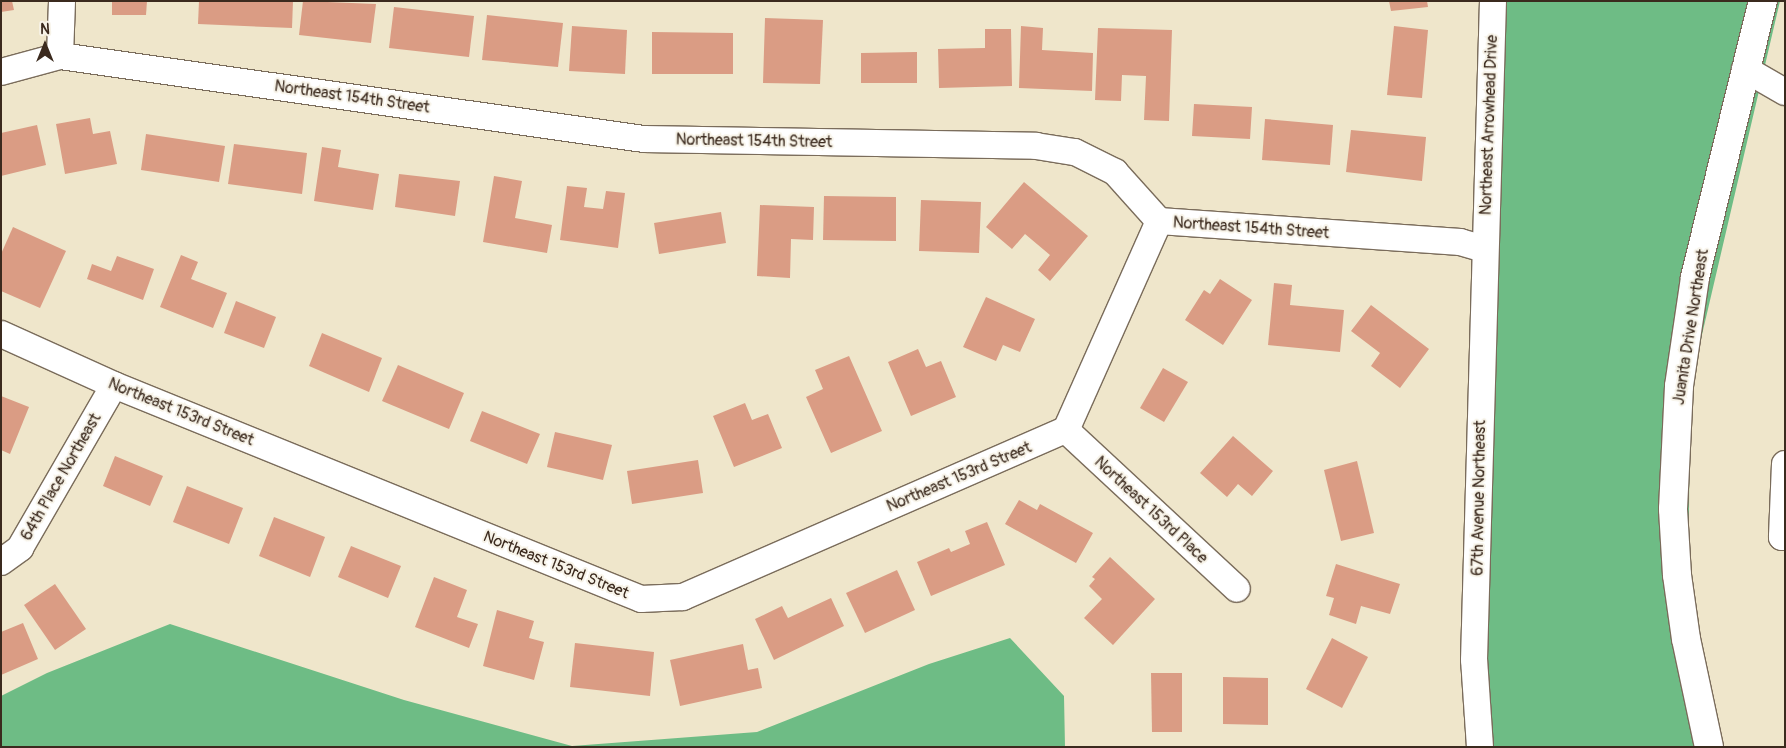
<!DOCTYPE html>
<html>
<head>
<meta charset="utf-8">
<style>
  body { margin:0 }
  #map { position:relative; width:1786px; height:748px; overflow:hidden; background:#efe6cb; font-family:Pangolin,sans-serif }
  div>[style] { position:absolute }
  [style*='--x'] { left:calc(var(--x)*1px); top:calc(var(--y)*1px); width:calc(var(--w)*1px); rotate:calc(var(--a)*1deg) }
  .forest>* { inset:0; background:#6ebc85 }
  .building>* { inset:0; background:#da9c84 }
  .roads { filter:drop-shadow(1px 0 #7a6c5b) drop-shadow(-1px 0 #7a6c5b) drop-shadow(0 1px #7a6c5b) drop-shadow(0 -1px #7a6c5b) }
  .minor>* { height:26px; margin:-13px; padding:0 13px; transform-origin:13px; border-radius:13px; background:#fff }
  .major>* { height:28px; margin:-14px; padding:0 14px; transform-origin:14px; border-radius:14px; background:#fff }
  span { translate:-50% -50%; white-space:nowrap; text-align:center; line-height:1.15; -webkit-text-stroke:4px #f7f3e8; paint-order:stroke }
  .street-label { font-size:16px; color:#3b2a1e }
  .frame { position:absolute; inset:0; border:2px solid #3b2a1e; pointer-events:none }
  .north { position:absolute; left:20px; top:20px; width:50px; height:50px; -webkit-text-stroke:4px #f7f3e8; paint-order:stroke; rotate:0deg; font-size:14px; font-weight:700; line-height:20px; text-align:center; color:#3b2a1e }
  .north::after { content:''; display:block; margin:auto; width:18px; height:22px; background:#3b2a1e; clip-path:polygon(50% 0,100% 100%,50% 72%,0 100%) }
</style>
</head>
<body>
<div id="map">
  <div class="forest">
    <div style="clip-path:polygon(1493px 1px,1780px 1px,1690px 386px,1688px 638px,1712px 747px,1480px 747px)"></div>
    <div style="clip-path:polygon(170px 624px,404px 700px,572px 746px,757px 732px,929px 664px,1010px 638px,1064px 696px,1065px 747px,1px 747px,1px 696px,47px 673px)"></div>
  </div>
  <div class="building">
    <div style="clip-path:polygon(1px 1px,12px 1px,14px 10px,1px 12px)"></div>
    <div style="clip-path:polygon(112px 1px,147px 1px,146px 15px,112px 15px)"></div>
    <div style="clip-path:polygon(199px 1px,293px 1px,292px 28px,198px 24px)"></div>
    <div style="clip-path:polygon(303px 1px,376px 4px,371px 43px,299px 35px)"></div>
    <div style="clip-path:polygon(1389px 1px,1427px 1px,1428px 7px,1391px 11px)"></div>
    <div style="clip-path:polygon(394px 7px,474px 16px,469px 57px,389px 48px)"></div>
    <div style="clip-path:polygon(487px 15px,563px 23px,558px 67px,482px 60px)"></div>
    <div style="clip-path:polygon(765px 18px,823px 20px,820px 84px,763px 83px)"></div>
    <div style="clip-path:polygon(572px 26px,627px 30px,625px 74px,569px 71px)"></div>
    <div style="clip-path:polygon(1021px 26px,1043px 28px,1042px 50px,1093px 53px,1092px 91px,1019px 88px)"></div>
    <div style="clip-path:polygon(1394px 26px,1428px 30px,1422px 98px,1387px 95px)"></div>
    <div style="clip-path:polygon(1098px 28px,1172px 30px,1169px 121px,1144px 120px,1146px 76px,1122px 75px,1121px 101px,1095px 100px)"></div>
    <div style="clip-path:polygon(985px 29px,1011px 29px,1012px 86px,939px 88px,938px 49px,985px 48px)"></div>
    <div style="clip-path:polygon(652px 32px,733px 33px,733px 74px,652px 74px)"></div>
    <div style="clip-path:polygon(917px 52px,917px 83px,861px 83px,861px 53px)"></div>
    <div style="clip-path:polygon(1194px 104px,1252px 107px,1250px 139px,1192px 136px)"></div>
    <div style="clip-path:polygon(90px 118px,93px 134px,110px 131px,117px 164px,65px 174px,56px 124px)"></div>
    <div style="clip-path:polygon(1265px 119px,1333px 125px,1330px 165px,1262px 160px)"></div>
    <div style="clip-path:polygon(37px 125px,46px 165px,1px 176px,1px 133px)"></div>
    <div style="clip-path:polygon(1351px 130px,1426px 137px,1422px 181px,1346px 172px)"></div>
    <div style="clip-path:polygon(146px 134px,225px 146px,219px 182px,141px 170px)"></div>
    <div style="clip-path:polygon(234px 144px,307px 153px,302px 194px,228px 184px)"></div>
    <div style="clip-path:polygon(322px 147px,341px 150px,338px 167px,379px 174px,373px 210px,314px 201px)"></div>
    <div style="clip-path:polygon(399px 174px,460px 181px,455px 216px,395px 207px)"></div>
    <div style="clip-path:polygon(494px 176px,522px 181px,515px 218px,552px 225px,547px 253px,483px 242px)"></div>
    <div style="clip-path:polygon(1024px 182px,1088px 236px,1050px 281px,1038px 270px,1050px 255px,1025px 234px,1012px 249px,986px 227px)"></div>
    <div style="clip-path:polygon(567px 186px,587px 188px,584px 207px,603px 209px,606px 191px,625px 193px,618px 248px,560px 240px)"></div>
    <div style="clip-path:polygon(824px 196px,896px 197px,896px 241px,823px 240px)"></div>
    <div style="clip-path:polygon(921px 200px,981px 202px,979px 253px,919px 251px)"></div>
    <div style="clip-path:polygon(760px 205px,814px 207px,813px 240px,791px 239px,790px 278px,757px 276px)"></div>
    <div style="clip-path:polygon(721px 212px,726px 243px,659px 254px,654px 223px)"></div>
    <div style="clip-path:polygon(13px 227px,66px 251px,40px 308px,1px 291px,1px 254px)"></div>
    <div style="clip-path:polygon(181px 255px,198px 262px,191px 279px,227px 293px,213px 328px,160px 307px)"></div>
    <div style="clip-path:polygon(117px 256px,154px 269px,143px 300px,87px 279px,92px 264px,111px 271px)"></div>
    <div style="clip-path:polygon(1220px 279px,1252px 300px,1223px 345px,1185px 320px,1204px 290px,1210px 294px)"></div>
    <div style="clip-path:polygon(1274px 283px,1292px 285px,1290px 305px,1344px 310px,1340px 352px,1268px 345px)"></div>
    <div style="clip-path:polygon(986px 297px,1035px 319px,1020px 352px,1003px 345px,996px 361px,963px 347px)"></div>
    <div style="clip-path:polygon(236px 301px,276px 317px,264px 348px,224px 333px)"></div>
    <div style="clip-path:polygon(1371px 305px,1429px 349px,1400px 388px,1371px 366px,1380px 353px,1351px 331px)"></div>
    <div style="clip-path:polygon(322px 333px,382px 358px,369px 392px,309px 366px)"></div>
    <div style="clip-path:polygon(918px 349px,926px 367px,941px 361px,956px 397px,911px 416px,888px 362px)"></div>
    <div style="clip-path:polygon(849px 356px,882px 431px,831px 453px,806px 397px,823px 389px,815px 370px)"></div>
    <div style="clip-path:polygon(398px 365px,464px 393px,449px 429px,382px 401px)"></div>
    <div style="clip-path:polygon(1163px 368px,1188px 382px,1164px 422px,1140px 408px)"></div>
    <div style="clip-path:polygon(1px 396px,29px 407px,10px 454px,1px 450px)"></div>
    <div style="clip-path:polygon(745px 403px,752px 420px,768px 414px,782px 448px,734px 467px,713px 416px)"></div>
    <div style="clip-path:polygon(482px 411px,540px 434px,527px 464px,470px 441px)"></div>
    <div style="clip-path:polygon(555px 432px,612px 445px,603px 480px,547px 467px)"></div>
    <div style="clip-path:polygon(1233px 436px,1273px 471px,1252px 496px,1238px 484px,1227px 497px,1200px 473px)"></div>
    <div style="clip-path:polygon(115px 456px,163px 476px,150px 506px,103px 486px)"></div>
    <div style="clip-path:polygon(698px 460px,703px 493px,632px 504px,627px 471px)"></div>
    <div style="clip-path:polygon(1357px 461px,1374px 533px,1341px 541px,1324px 470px)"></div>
    <div style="clip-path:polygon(187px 486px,243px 508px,229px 544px,173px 522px)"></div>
    <div style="clip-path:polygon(1019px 500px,1037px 510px,1040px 504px,1093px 533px,1076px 563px,1005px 524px)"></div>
    <div style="clip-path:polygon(274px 517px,325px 537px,310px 577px,259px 556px)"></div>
    <div style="clip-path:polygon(987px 522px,1005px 565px,931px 596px,917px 562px,949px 548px,951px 552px,970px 544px,965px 531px)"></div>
    <div style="clip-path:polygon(351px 546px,401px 566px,388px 598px,338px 577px)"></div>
    <div style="clip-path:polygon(1110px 557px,1155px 599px,1113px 645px,1084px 618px,1102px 599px,1089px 586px,1095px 579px,1092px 577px)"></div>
    <div style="clip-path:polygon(1336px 564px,1400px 584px,1390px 614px,1361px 606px,1356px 624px,1329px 615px,1334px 598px,1326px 596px)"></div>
    <div style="clip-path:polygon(897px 570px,915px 610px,865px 633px,846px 593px)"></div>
    <div style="clip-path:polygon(434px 577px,467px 590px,457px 617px,478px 624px,469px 648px,415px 627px)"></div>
    <div style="clip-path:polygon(55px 584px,86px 629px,55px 650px,24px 605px)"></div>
    <div style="clip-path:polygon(831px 598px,844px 626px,774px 660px,755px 619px,782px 606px,788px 618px)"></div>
    <div style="clip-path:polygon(497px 610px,534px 621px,529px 638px,544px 642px,534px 680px,483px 666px)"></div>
    <div style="clip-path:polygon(23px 623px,38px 659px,1px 675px,1px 632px)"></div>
    <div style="clip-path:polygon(1332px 638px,1368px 657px,1342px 708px,1306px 689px)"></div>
    <div style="clip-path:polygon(575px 643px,654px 652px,650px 696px,570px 687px)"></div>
    <div style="clip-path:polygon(743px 644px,748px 670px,758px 668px,762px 688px,680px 706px,670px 660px)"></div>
    <div style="clip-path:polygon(1151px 673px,1182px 673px,1182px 732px,1152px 732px)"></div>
    <div style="clip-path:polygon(1223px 677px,1268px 678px,1268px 725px,1223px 724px)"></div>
  </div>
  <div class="roads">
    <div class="minor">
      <div style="--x:60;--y:56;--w:55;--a:-87.9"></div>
      <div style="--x:1745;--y:69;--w:46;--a:29.9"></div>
      <div style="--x:1;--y:72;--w:61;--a:-15.2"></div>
      <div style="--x:60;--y:56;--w:590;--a:8.09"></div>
      <div style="--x:644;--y:139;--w:392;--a:1"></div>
      <div style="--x:1036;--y:146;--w:39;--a:9"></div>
      <div style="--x:1075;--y:152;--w:45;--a:26.6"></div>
      <div style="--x:1115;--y:172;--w:66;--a:48.1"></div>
      <div style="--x:1159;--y:221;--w:302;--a:4"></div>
      <div style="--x:1460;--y:242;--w:26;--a:16"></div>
      <div style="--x:1;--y:334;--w:124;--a:24.3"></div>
      <div style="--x:114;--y:385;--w:569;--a:22.1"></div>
      <div style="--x:641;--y:599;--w:42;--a:-2.7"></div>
      <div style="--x:683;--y:597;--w:418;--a:-23.6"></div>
      <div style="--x:1066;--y:430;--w:229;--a:-66"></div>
      <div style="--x:1066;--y:430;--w:233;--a:42.9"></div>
      <div style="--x:1785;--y:464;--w:73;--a:92.4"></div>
      <div style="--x:1782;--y:537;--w:3;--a:0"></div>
      <div style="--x:1;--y:562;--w:24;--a:-36"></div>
      <div style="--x:20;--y:548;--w:188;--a:-60"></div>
      <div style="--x:1480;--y:747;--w:87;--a:-93.9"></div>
      <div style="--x:1474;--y:660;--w:659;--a:-88.35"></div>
    </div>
    <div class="major">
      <div style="--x:1709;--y:747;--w:110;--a:-102"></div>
      <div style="--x:1686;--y:639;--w:65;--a:-98"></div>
      <div style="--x:1677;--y:575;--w:66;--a:-93.5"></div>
      <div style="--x:1673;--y:509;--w:123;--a:-87.2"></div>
      <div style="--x:1679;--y:386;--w:110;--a:-81.6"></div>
      <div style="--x:1695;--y:277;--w:284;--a:-76.2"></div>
    </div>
  </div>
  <div class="street-label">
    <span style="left:352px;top:97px;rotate:8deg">Northeast 154th Street</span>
    <span style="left:1489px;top:125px;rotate:-88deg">Northeast Arrowhead Drive</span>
    <span style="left:754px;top:141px;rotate:1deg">Northeast 154th Street</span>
    <span style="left:1251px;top:228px;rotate:4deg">Northeast 154th Street</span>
    <span style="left:1691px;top:327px;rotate:-81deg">Juanita Drive Northeast</span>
    <span style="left:181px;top:412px;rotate:22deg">Northeast 153rd Street</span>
    <span style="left:61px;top:477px;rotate:-60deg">64th Place Northeast</span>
    <span style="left:959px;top:477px;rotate:-23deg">Northeast 153rd Street</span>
    <span style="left:1479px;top:498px;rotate:-89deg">67th Avenue Northeast</span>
    <span style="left:1151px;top:510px;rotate:43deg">Northeast 153rd Place</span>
    <span style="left:556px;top:565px;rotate:22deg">Northeast 153rd Street</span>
  </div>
  <div class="frame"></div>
  <div class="north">N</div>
</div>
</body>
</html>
